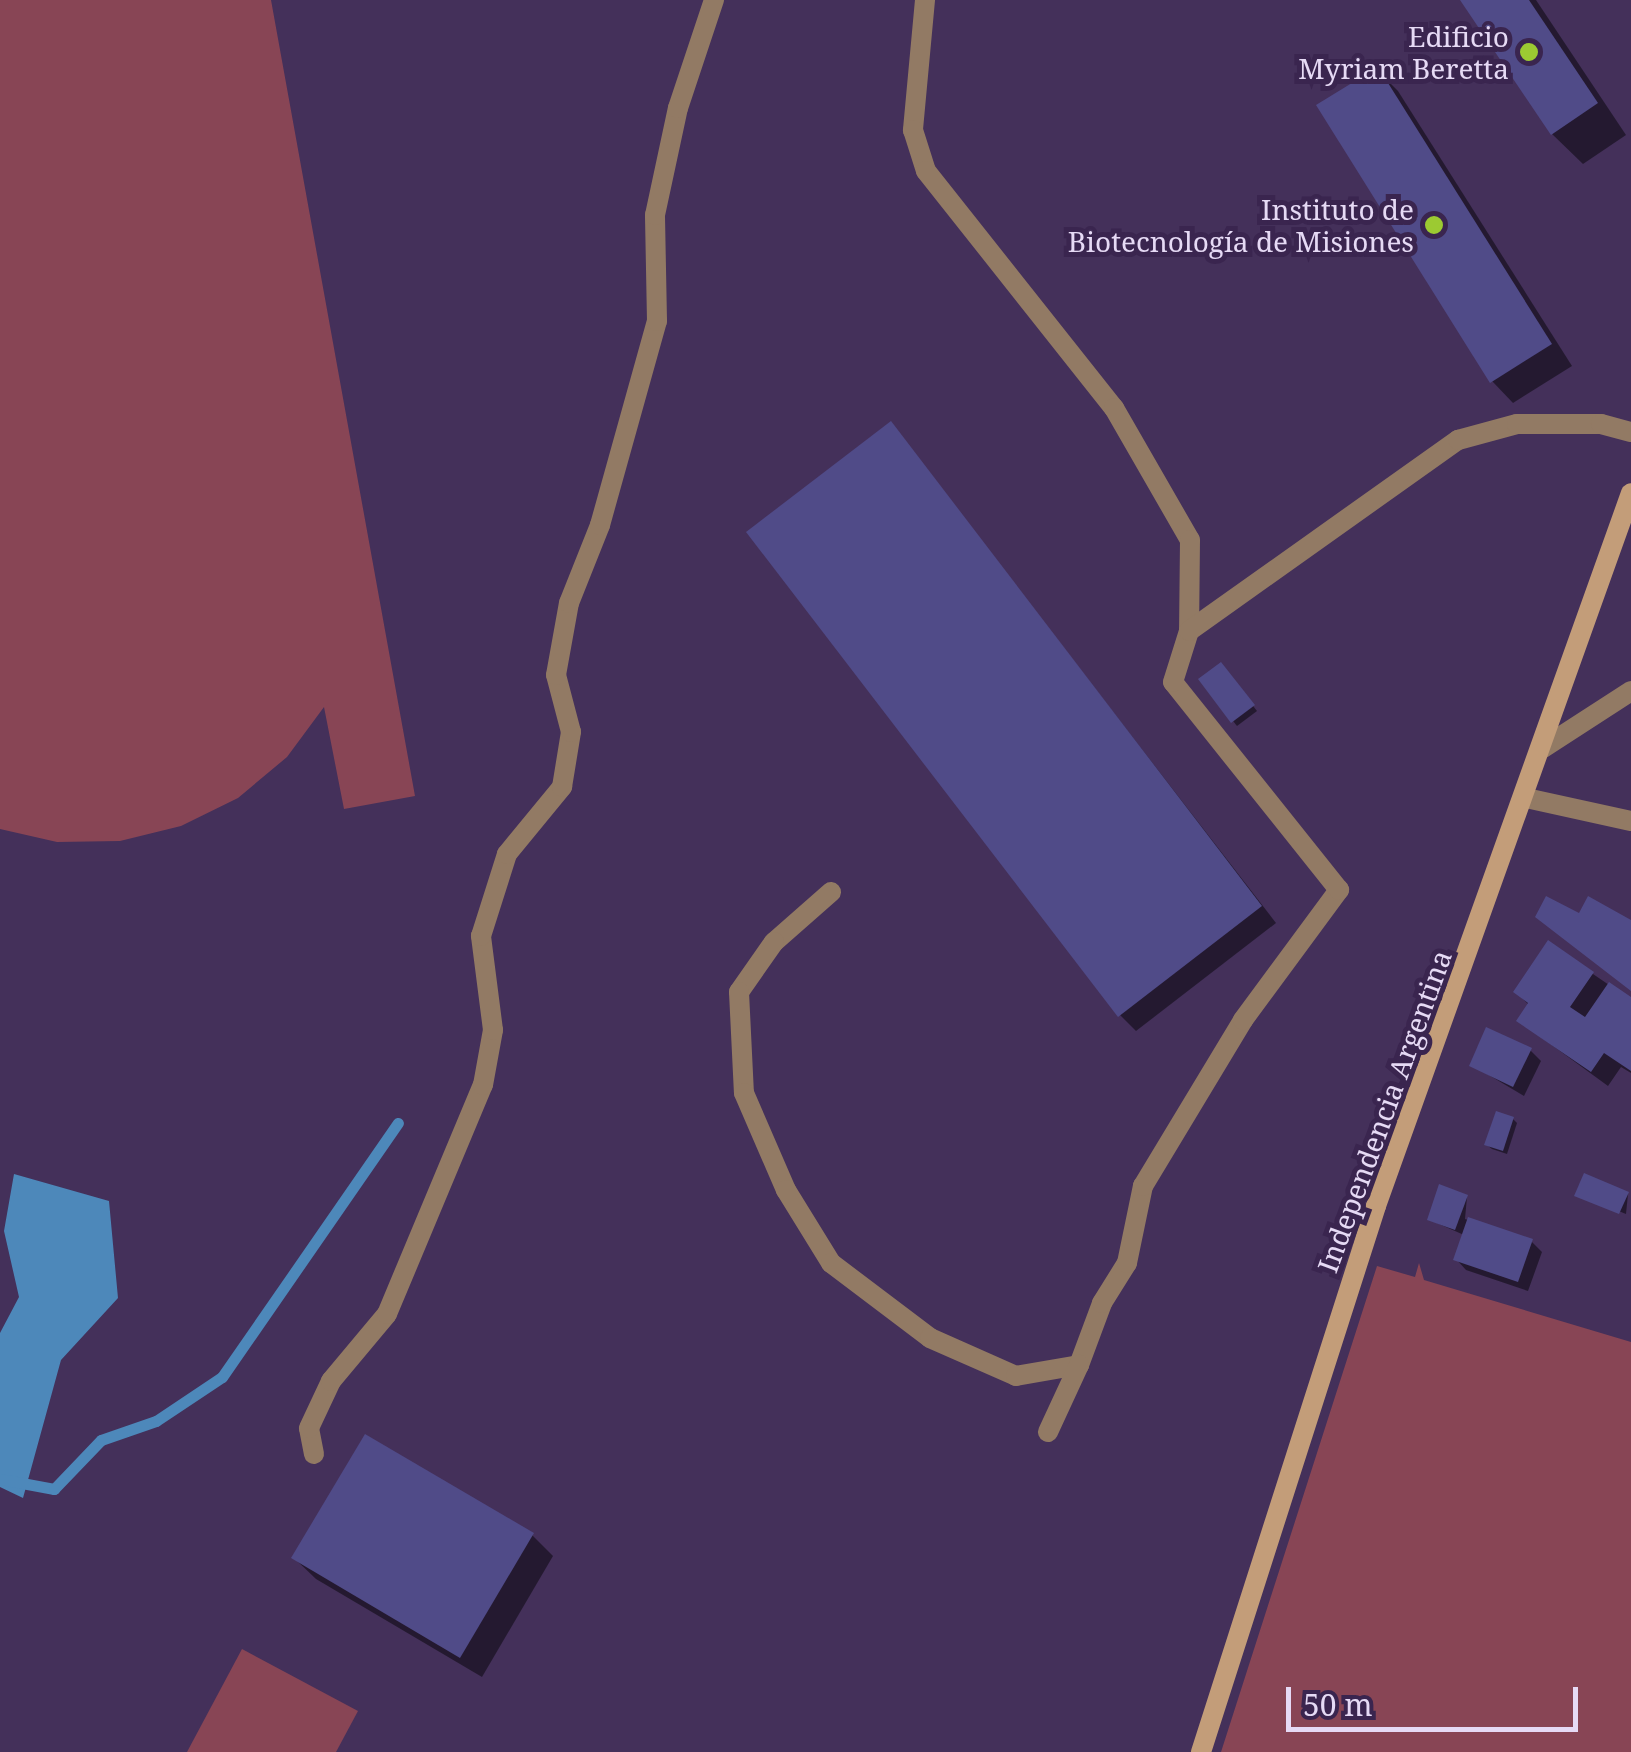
<!DOCTYPE html>
<html>
<head>
<meta charset="utf-8">
<style>
  body { margin:0 }
  #map { position:relative; width:1631px; height:1752px; overflow:hidden; background:#44305a; font-family:"Noto Serif",serif }
  div>[style] { position:absolute }
  [style*='--x'] { left:calc(var(--x)*1px); top:calc(var(--y)*1px); width:calc(var(--w)*1px); rotate:calc(var(--a)*1deg) }
  .green>* { inset:0; background:#884555 }
  .water>* { inset:0; background:#4d88ba }
  .shadow>* { inset:0; background:#0007 }
  .stream>* { height:11px; margin:-5.5px; padding:0 5.5px; transform-origin:5.5px; border-radius:5.5px; background:#4d88ba }
  .building>* { inset:0; background:#504b88 }
  .lane>* { height:20px; margin:-10px; padding:0 10px; transform-origin:10px; border-radius:10px; background:#927a64 }
  .street>* { height:20px; margin:-10px; padding:0 10px; transform-origin:10px; border-radius:10px; background:#927a64 }
  .secondary>* { height:20px; margin:-10px; padding:0 10px; transform-origin:10px; border-radius:10px; background:#c39d79 }
  .dots>* { width:28px; height:28px; translate:-50% -50%; box-sizing:border-box; border:5px solid #3a254f; border-radius:50% }
  span { translate:-50% -50%; white-space:nowrap; text-align:center; line-height:1.15; -webkit-text-stroke:10px #3a254f; paint-order:stroke }
  .poi-label { font-size:28px; color:#e6daf5 }
  .right { translate:-100% -50%; text-align:right }
  .street-label { font-size:28px; color:#e6daf5 }
  .scale { position:absolute; left:1286px; top:1687px; width:292px; height:45px; box-sizing:border-box; border:5px solid #e6daf5; border-top:0; padding-left:12px; font-size:30px; line-height:35px; white-space:nowrap; color:#e6daf5; -webkit-text-stroke:8px #3a254f; paint-order:stroke }
</style>
</head>
<body>
<div id="map">
  <div class="green">
    <div style="clip-path:polygon(0 0,271px 0,415px 796px,344px 809px,324px 707px,287px 757px,238px 798px,181px 826px,120px 841px,57px 842px,0 829px)"></div>
    <div style="clip-path:polygon(1419px 1263px,1424px 1280px,1631px 1342px,1631px 1752px,1221px 1752px,1377px 1266px,1415px 1277px)"></div>
    <div style="clip-path:polygon(242px 1649px,358px 1711px,336px 1752px,187px 1752px)"></div>
  </div>
  <div class="water">
    <div style="clip-path:polygon(14px 1174px,109px 1201px,118px 1298px,61px 1360px,23px 1498px,0 1487px,0 1333px,19px 1297px,4px 1231px)"></div>
  </div>
  <div class="shadow">
    <div style="clip-path:polygon(1463px 0,1536px 0,1626px 135px,1583px 164px,1552px 134px)"></div>
    <div style="clip-path:polygon(1377px 70px,1398px 91px,1572px 366px,1513px 403px,1492px 381px)"></div>
    <div style="clip-path:polygon(891px 424px,1276px 923px,1136px 1031px,1120px 1015px)"></div>
    <div style="clip-path:polygon(1225px 670px,1257px 711px,1237px 726px,1233px 721px)"></div>
    <div style="clip-path:polygon(1593px 974px,1631px 1000px,1631px 1073px,1621px 1067px,1608px 1086px,1519px 1021px,1530px 1006px,1516px 992px)"></div>
    <div style="clip-path:polygon(1530px 1050px,1541px 1061px,1524px 1096px,1472px 1065px)"></div>
    <div style="clip-path:polygon(1513px 1119px,1517px 1123px,1507px 1154px,1492px 1149px,1487px 1145px)"></div>
    <div style="clip-path:polygon(1628px 1194px,1626px 1214px,1579px 1195px)"></div>
    <div style="clip-path:polygon(1467px 1197px,1465px 1219px,1531px 1241px,1542px 1252px,1528px 1291px,1466px 1270px,1456px 1259px,1464px 1235px,1430px 1220px)"></div>
    <div style="clip-path:polygon(532px 1535px,553px 1556px,482px 1677px,316px 1579px,294px 1558px)"></div>
  </div>
  <div class="stream">
    <div style="--x:0;--y:1479;--w:55;--a:10.5"></div>
    <div style="--x:54;--y:1489;--w:68;--a:-46.2"></div>
    <div style="--x:101;--y:1440;--w:58;--a:-19.1"></div>
    <div style="--x:156;--y:1421;--w:79;--a:-33.7"></div>
    <div style="--x:222;--y:1377;--w:309;--a:-55.3"></div>
  </div>
  <div class="building">
    <div style="clip-path:polygon(1460px 0,1529px 0,1598px 103px,1551px 135px)"></div>
    <div style="clip-path:polygon(1378px 67px,1552px 344px,1490px 383px,1316px 105px)"></div>
    <div style="clip-path:polygon(891px 421px,1262px 906px,1118px 1017px,746px 532px)"></div>
    <div style="clip-path:polygon(1221px 662px,1255px 705px,1231px 723px,1198px 679px)"></div>
    <div style="clip-path:polygon(1546px 896px,1579px 913px,1588px 896px,1631px 920px,1631px 991px,1535px 917px)"></div>
    <div style="clip-path:polygon(1548px 940px,1594px 972px,1570px 1007px,1585px 1017px,1609px 982px,1631px 997px,1631px 1071px,1604px 1053px,1591px 1072px,1516px 1021px,1528px 1003px,1513px 992px)"></div>
    <div style="clip-path:polygon(1486px 1027px,1532px 1048px,1513px 1087px,1469px 1066px)"></div>
    <div style="clip-path:polygon(1496px 1111px,1514px 1117px,1503px 1151px,1484px 1145px)"></div>
    <div style="clip-path:polygon(1584px 1173px,1629px 1192px,1619px 1214px,1574px 1196px)"></div>
    <div style="clip-path:polygon(1439px 1184px,1468px 1195px,1455px 1230px,1427px 1220px)"></div>
    <div style="clip-path:polygon(1468px 1217px,1533px 1239px,1518px 1282px,1453px 1260px)"></div>
    <div style="clip-path:polygon(365px 1434px,534px 1533px,460px 1658px,291px 1558px)"></div>
  </div>
  <div class="lane">
    <div style="--x:925;--y:0;--w:131;--a:95.3"></div>
    <div style="--x:913;--y:130;--w:43;--a:72.4"></div>
    <div style="--x:926;--y:171;--w:303;--a:51.6"></div>
    <div style="--x:1114;--y:408;--w:152;--a:60.1"></div>
    <div style="--x:1190;--y:540;--w:91;--a:90.6"></div>
    <div style="--x:831;--y:892;--w:76;--a:138.7"></div>
    <div style="--x:774;--y:942;--w:61;--a:125"></div>
    <div style="--x:739;--y:992;--w:101;--a:87.2"></div>
    <div style="--x:744;--y:1093;--w:106;--a:66.6"></div>
    <div style="--x:786;--y:1190;--w:86;--a:58.3"></div>
    <div style="--x:831;--y:1263;--w:124;--a:37.1"></div>
    <div style="--x:930;--y:1338;--w:94;--a:23.8"></div>
    <div style="--x:1016;--y:1376;--w:64;--a:-9.9"></div>
    <div style="--x:1079;--y:1365;--w:66;--a:-69.6"></div>
    <div style="--x:1102;--y:1303;--w:47;--a:-58"></div>
    <div style="--x:1127;--y:1263;--w:79;--a:-78.3"></div>
    <div style="--x:1143;--y:1186;--w:194;--a:-58.9"></div>
    <div style="--x:1243;--y:1020;--w:162;--a:-53.6"></div>
    <div style="--x:1339;--y:890;--w:266;--a:-128.6"></div>
    <div style="--x:1173;--y:682;--w:53;--a:-72.6"></div>
    <div style="--x:1189;--y:631;--w:330;--a:-35.4"></div>
    <div style="--x:1458;--y:440;--w:61;--a:-15.2"></div>
    <div style="--x:1517;--y:424;--w:84;--a:0"></div>
    <div style="--x:1601;--y:424;--w:31;--a:15"></div>
    <div style="--x:1048;--y:1432;--w:74;--a:-65.2"></div>
    <div style="--x:314;--y:1454;--w:26;--a:-101"></div>
    <div style="--x:309;--y:1428;--w:52;--a:-64.9"></div>
    <div style="--x:331;--y:1381;--w:87;--a:-50.1"></div>
    <div style="--x:387;--y:1314;--w:248;--a:-67.3"></div>
    <div style="--x:483;--y:1085;--w:56;--a:-79.7"></div>
    <div style="--x:493;--y:1030;--w:95;--a:-97.3"></div>
    <div style="--x:481;--y:936;--w:86;--a:-72.4"></div>
    <div style="--x:507;--y:854;--w:87;--a:-50.6"></div>
    <div style="--x:562;--y:787;--w:56;--a:-80.7"></div>
    <div style="--x:571;--y:732;--w:59;--a:-104.7"></div>
    <div style="--x:556;--y:675;--w:73;--a:-79.8"></div>
    <div style="--x:569;--y:603;--w:84;--a:-68.3"></div>
    <div style="--x:600;--y:525;--w:212;--a:-74.4"></div>
    <div style="--x:657;--y:321;--w:106;--a:-91.1"></div>
    <div style="--x:655;--y:215;--w:109;--a:-77.9"></div>
    <div style="--x:678;--y:108;--w:114;--a:-71.6"></div>
  </div>
  <div class="street">
    <div style="--x:1543;--y:748;--w:105;--a:-32.9"></div>
    <div style="--x:1526;--y:798;--w:107;--a:12.4"></div>
  </div>
  <div class="secondary">
    <div style="--x:1201;--y:1752;--w:573;--a:-72.23"></div>
    <div style="--x:1376;--y:1206;--w:757;--a:-70.32"></div>
  </div>
  <div class="dots">
    <div style="left:1529px;top:52px;background:#9cca32"></div>
    <div style="left:1434px;top:225px;background:#9cca32"></div>
  </div>
  <div class="poi-label">
    <span class="right" style="left:1509px;top:52px">Edificio<br>Myriam Beretta</span>
    <span class="right" style="left:1414px;top:225px">Instituto de<br>Biotecnología de Misiones</span>
  </div>
  <div class="street-label">
    <span style="left:1384px;top:1111px;rotate:-70deg">Independencia Argentina</span>
  </div>
  <div class="scale">50 m</div>
</div>
</body>
</html>
